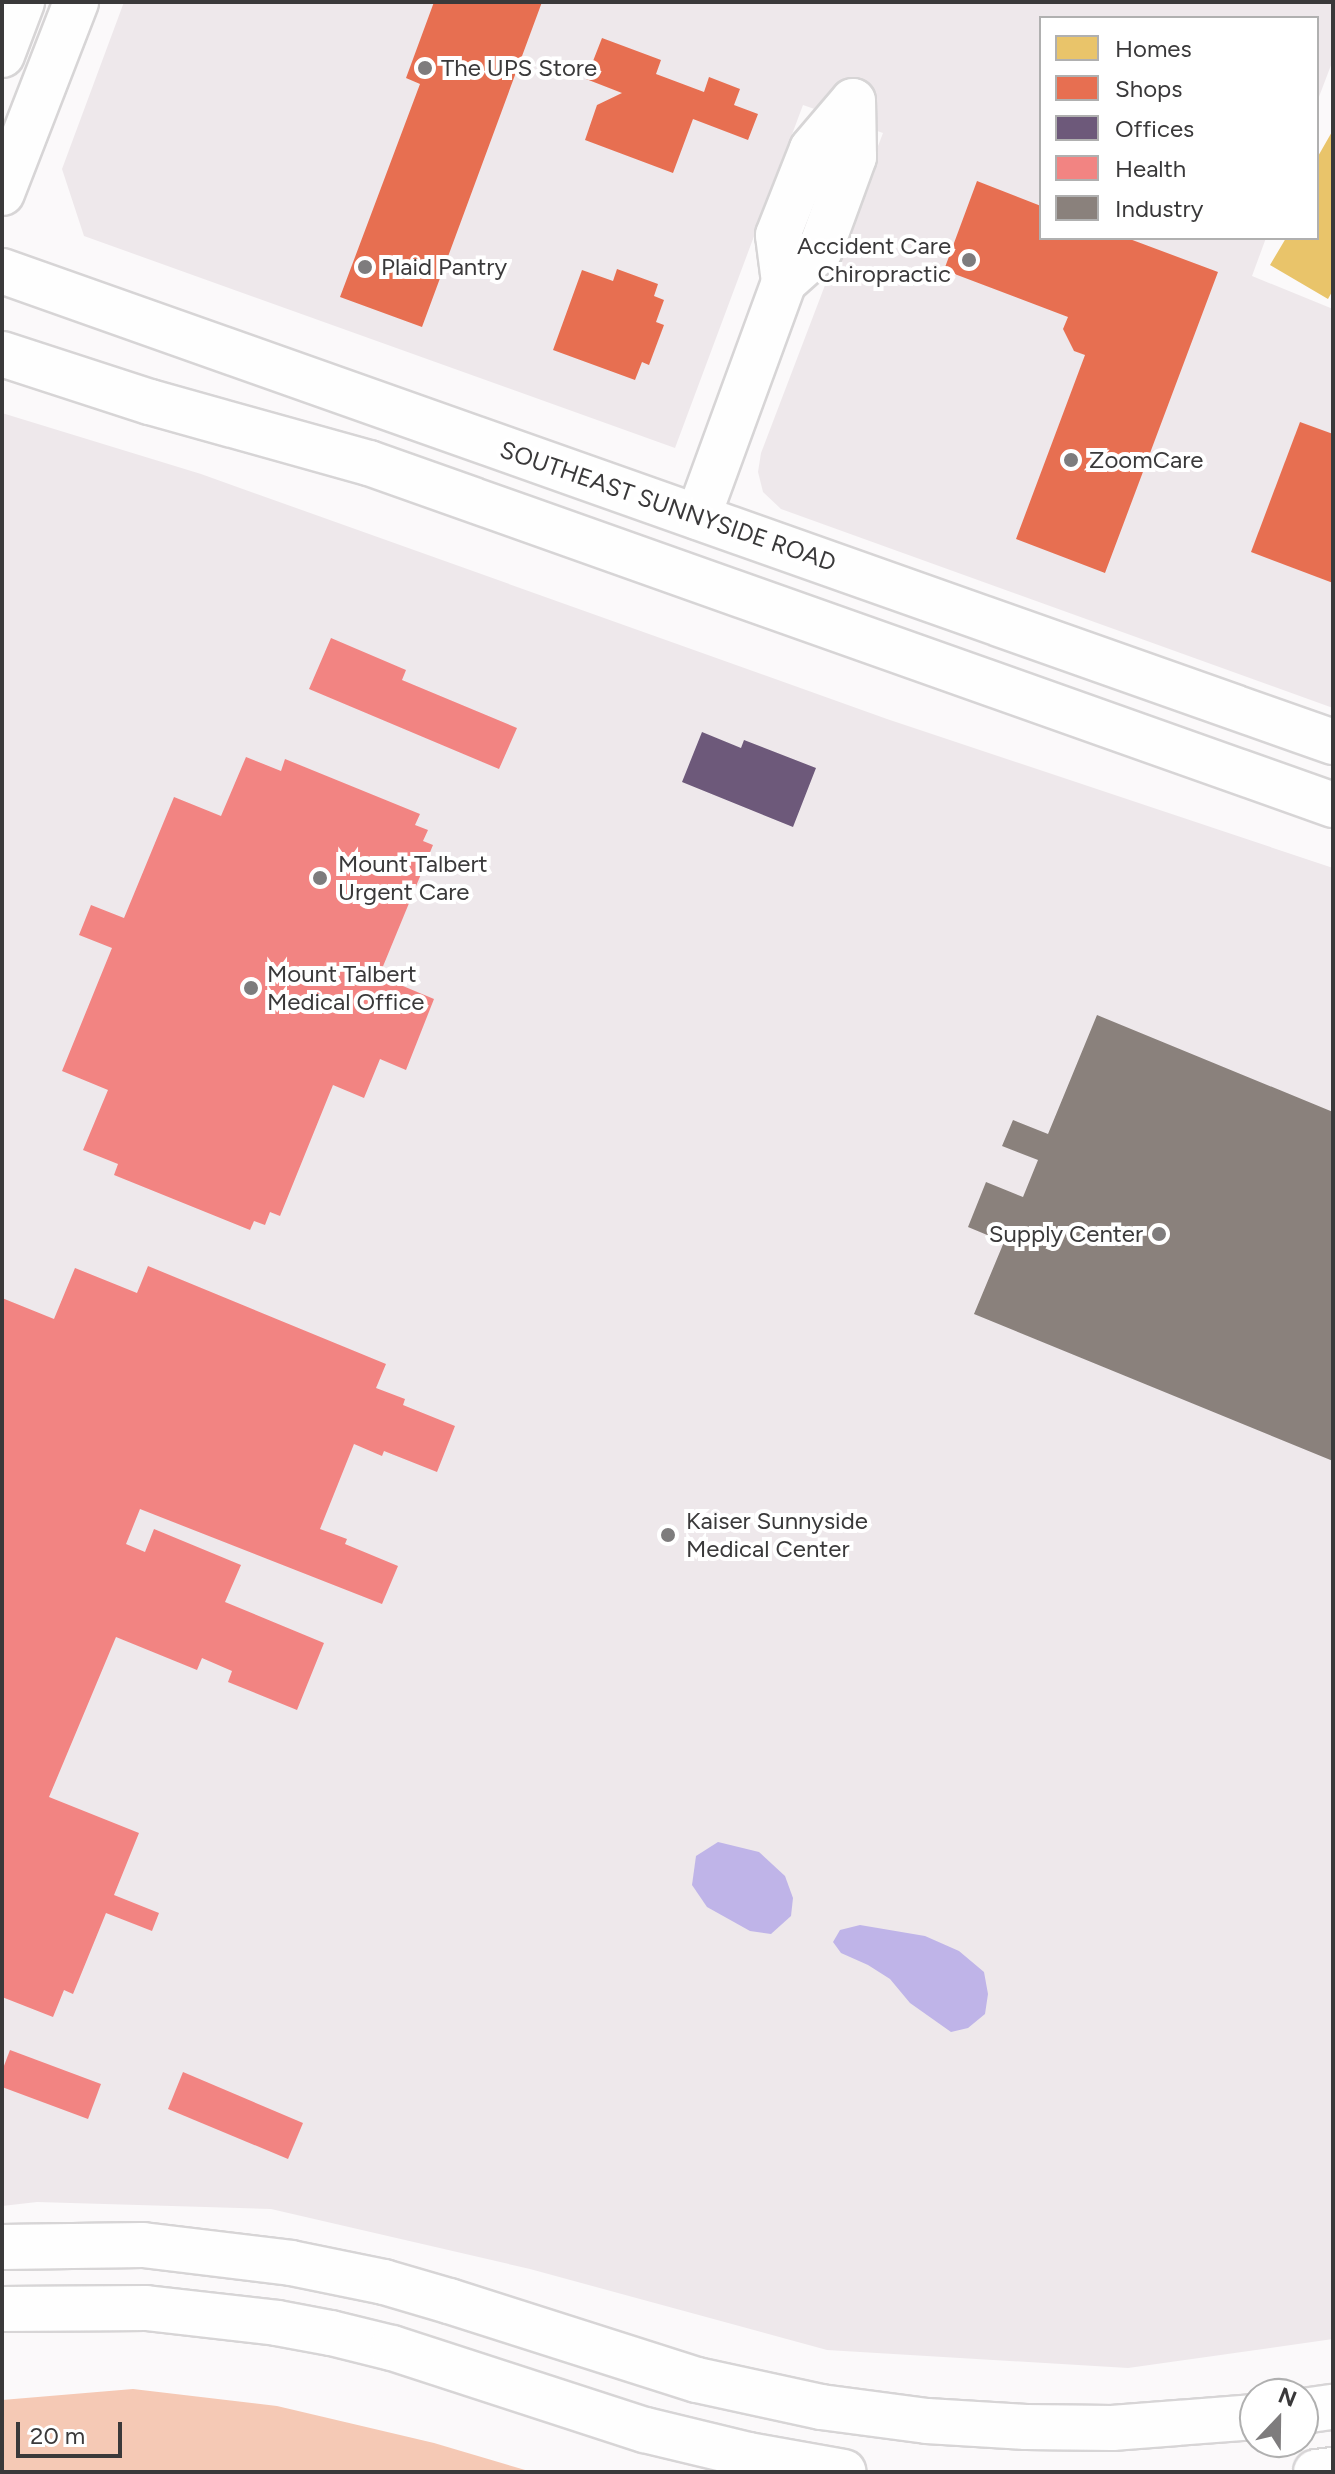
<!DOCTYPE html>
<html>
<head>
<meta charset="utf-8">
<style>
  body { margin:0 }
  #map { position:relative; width:1335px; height:2474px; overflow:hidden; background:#fbf9fa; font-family:Figtree,sans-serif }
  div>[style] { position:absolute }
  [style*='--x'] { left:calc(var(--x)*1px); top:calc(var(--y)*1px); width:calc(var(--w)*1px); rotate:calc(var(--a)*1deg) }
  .built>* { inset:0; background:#eee8eb }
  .forest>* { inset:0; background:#f5c9b5 }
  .water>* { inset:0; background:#bfb4e8 }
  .homes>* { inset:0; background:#e9c46a }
  .shops>* { inset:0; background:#e76f51 }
  .offices>* { inset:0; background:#6d597a }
  .health>* { inset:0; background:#f28482 }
  .industry>* { inset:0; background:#8a817c }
  .roads { filter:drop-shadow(2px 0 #d7d5d6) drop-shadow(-2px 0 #d7d5d6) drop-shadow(0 2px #d7d5d6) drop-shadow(0 -2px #d7d5d6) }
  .minor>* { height:44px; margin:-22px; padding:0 22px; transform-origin:22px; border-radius:22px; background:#fefefe }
  .major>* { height:44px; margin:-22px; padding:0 22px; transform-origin:22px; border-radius:22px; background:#fefefe }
  .dots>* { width:22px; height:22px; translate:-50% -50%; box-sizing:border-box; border:4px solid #fff; border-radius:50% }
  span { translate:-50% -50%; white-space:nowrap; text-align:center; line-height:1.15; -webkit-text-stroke:8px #fff; paint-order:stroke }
  .poi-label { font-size:24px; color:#3a393a }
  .left { translate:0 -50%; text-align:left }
  .right { translate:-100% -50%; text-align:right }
  .street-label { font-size:24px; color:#3a393a }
  .frame { position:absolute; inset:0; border:4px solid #3a393a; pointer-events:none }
  .legend { position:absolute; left:1039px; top:16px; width:280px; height:224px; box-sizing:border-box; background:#fff; border:2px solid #b0b0b0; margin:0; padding:10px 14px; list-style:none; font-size:24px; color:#3a393a }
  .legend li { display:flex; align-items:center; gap:16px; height:40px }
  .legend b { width:40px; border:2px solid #b0b0b0 }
  .north { position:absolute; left:1239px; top:2378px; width:80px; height:80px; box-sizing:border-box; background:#fff; border:2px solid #b0b0b0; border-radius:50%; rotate:22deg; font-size:22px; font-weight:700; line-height:32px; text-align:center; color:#3a393a }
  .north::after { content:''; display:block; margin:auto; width:28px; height:36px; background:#7e7c7d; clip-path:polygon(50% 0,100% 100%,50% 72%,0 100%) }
  .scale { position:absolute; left:16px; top:2422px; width:106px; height:36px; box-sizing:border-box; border:4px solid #3a393a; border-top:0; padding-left:10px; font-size:24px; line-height:28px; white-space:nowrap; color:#3a393a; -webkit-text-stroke:6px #fff; paint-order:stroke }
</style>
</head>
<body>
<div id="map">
  <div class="built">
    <div style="clip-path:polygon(124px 2px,1333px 2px,1333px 60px,1317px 102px,1317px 18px,1041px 18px,1041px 238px,1266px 238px,1252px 276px,1333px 309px,1333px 708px,781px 509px,763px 492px,758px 472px,761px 453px,883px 133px,803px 105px,675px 448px,84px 236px,62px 169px)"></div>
    <div style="clip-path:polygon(2px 413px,201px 474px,887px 719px,1333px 868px,1333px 2339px,1128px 2368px,827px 2350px,530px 2269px,271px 2209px,37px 2202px,2px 2206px)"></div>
  </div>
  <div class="forest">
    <div style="clip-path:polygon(133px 2389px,277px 2406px,434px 2443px,532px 2472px,2px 2472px,2px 2400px)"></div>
  </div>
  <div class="water">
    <div style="clip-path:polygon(718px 1842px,759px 1852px,785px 1876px,793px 1898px,791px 1916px,771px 1934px,750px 1931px,707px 1907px,692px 1885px,696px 1856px)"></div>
    <div style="clip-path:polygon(860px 1925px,925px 1936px,959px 1951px,984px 1972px,988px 1994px,985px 2014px,968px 2028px,951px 2032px,910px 2003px,890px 1979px,868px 1965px,841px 1953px,833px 1942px,840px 1930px)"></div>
  </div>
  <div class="homes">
    <div style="clip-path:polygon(1333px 130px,1333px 290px,1328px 299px,1270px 265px,1286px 238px,1317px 238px,1317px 158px)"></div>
  </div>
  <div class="shops">
    <div style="clip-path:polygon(434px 2px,542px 2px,422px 327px,340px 297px,420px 84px,406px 78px)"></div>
    <div style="clip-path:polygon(602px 38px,661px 60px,656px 74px,704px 92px,709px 77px,740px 89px,734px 105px,758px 114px,748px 140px,693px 119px,673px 173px,585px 140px,597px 105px,622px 93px,586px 79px)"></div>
    <div style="clip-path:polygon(977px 181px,1041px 206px,1041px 238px,1127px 238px,1218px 272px,1105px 573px,1016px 539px,1085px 355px,1074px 351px,1063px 329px,1068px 317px,944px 270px)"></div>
    <div style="clip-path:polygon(617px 269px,658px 284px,654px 296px,664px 300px,656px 322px,664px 325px,649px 365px,642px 362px,635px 380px,553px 350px,582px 270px,613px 281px)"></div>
    <div style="clip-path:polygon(1300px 422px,1333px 434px,1333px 583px,1251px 552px)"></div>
  </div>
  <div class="offices">
    <div style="clip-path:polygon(702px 732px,741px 748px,744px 740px,816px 768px,793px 827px,682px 782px)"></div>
  </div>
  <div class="health">
    <div style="clip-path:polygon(331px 638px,406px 670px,402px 680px,517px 728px,499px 769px,309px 689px)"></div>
    <div style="clip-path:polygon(246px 757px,281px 771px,285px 759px,420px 814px,415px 825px,428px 830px,423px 841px,433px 845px,379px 976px,434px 999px,406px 1070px,380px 1059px,364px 1098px,333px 1085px,280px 1216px,270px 1212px,265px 1225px,254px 1221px,250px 1230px,114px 1175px,118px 1164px,83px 1150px,108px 1090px,62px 1071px,112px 948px,79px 935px,91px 905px,124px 918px,174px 797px,221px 816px)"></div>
    <div style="clip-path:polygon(148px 1266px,386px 1364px,376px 1388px,405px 1399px,403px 1405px,455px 1426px,437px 1472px,384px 1451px,382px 1456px,354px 1444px,320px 1529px,347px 1539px,345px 1544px,398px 1566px,382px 1604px,140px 1509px,126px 1544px,145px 1552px,154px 1529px,241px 1565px,225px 1602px,324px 1643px,297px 1710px,228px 1682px,232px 1671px,202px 1658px,197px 1670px,116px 1637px,49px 1797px,139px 1833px,114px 1895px,159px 1913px,152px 1931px,106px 1913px,73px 1994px,64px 1990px,53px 2017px,2px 1997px,2px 1298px,54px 1319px,75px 1268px,137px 1293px)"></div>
    <div style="clip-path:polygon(10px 2050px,101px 2084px,88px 2119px,2px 2087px,2px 2071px)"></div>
    <div style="clip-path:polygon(183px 2072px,303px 2123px,288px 2159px,168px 2109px)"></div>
  </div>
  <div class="industry">
    <div style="clip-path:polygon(1097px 1015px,1333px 1112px,1333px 1461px,974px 1314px,1004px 1242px,968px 1227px,986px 1182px,1023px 1197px,1038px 1160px,1002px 1146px,1013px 1120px,1048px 1134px)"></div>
  </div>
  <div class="roads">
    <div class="minor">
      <div style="--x:784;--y:282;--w:47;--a:-97.3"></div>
      <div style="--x:778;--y:235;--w:92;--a:-68.4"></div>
      <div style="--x:812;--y:149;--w:63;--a:-49.5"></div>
      <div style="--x:698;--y:517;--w:250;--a:-69.9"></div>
      <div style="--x:784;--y:282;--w:48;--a:-41.6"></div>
      <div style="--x:820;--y:250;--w:99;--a:-69.9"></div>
      <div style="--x:854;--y:157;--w:56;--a:-91"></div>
    </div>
    <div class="major">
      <div style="--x:2;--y:55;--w:57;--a:-69.3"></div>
      <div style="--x:2;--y:193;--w:205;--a:-68.8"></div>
      <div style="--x:2;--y:271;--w:1412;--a:19.49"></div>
      <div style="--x:2;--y:354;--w:156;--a:18"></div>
      <div style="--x:150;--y:402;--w:227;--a:15.6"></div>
      <div style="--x:369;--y:463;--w:1023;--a:19.53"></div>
      <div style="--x:2;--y:2247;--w:141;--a:-0.8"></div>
      <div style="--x:143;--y:2245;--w:149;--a:6.9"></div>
      <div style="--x:291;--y:2263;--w:95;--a:11.5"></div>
      <div style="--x:384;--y:2282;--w:68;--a:16.3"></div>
      <div style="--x:449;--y:2301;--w:260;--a:17.7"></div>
      <div style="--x:697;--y:2380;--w:127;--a:12.3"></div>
      <div style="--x:821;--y:2407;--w:107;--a:7.5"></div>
      <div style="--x:927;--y:2421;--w:99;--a:3.5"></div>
      <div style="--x:1026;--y:2427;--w:86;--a:0.7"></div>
      <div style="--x:1112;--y:2428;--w:143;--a:-4.4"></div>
      <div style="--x:2;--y:2309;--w:144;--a:-0.4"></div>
      <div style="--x:146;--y:2308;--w:132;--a:6.5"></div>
      <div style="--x:277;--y:2323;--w:55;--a:10.5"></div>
      <div style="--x:331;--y:2333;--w:63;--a:13.8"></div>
      <div style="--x:392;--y:2348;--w:266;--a:18"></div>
      <div style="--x:645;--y:2430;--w:106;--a:13.6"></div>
      <div style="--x:748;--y:2455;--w:97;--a:10"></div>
      <div style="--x:1303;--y:2411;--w:30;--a:-8"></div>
      <div style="--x:1316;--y:2472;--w:17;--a:-7"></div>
    </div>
  </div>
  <div class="dots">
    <div style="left:425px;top:68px;background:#7e7c7d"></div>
    <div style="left:969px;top:260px;background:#7e7c7d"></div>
    <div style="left:365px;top:267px;background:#7e7c7d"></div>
    <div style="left:1071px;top:460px;background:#7e7c7d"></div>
    <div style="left:320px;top:878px;background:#7e7c7d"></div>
    <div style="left:251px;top:988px;background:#7e7c7d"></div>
    <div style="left:1159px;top:1234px;background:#7e7c7d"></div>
    <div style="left:668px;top:1535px;background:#7e7c7d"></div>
  </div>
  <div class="poi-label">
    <span class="left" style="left:441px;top:68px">The UPS Store</span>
    <span class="right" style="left:951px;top:260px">Accident Care<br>Chiropractic</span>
    <span class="left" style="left:381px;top:267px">Plaid Pantry</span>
    <span class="left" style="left:1089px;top:460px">ZoomCare</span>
    <span class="left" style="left:338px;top:878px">Mount Talbert<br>Urgent Care</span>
    <span class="left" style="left:267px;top:988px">Mount Talbert<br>Medical Office</span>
    <span class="right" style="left:1143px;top:1234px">Supply Center</span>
    <span class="left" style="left:686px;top:1535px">Kaiser Sunnyside<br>Medical Center</span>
  </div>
  <div class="street-label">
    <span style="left:668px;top:506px;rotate:19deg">SOUTHEAST SUNNYSIDE ROAD</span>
  </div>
  <div class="frame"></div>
  <ul class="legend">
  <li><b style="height:22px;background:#e9c46a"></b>Homes</li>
  <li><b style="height:22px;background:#e76f51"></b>Shops</li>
  <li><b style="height:22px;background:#6d597a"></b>Offices</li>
  <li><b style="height:22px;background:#f28482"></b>Health</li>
  <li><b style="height:22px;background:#8a817c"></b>Industry</li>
  </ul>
  <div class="north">N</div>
  <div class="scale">20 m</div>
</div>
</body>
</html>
